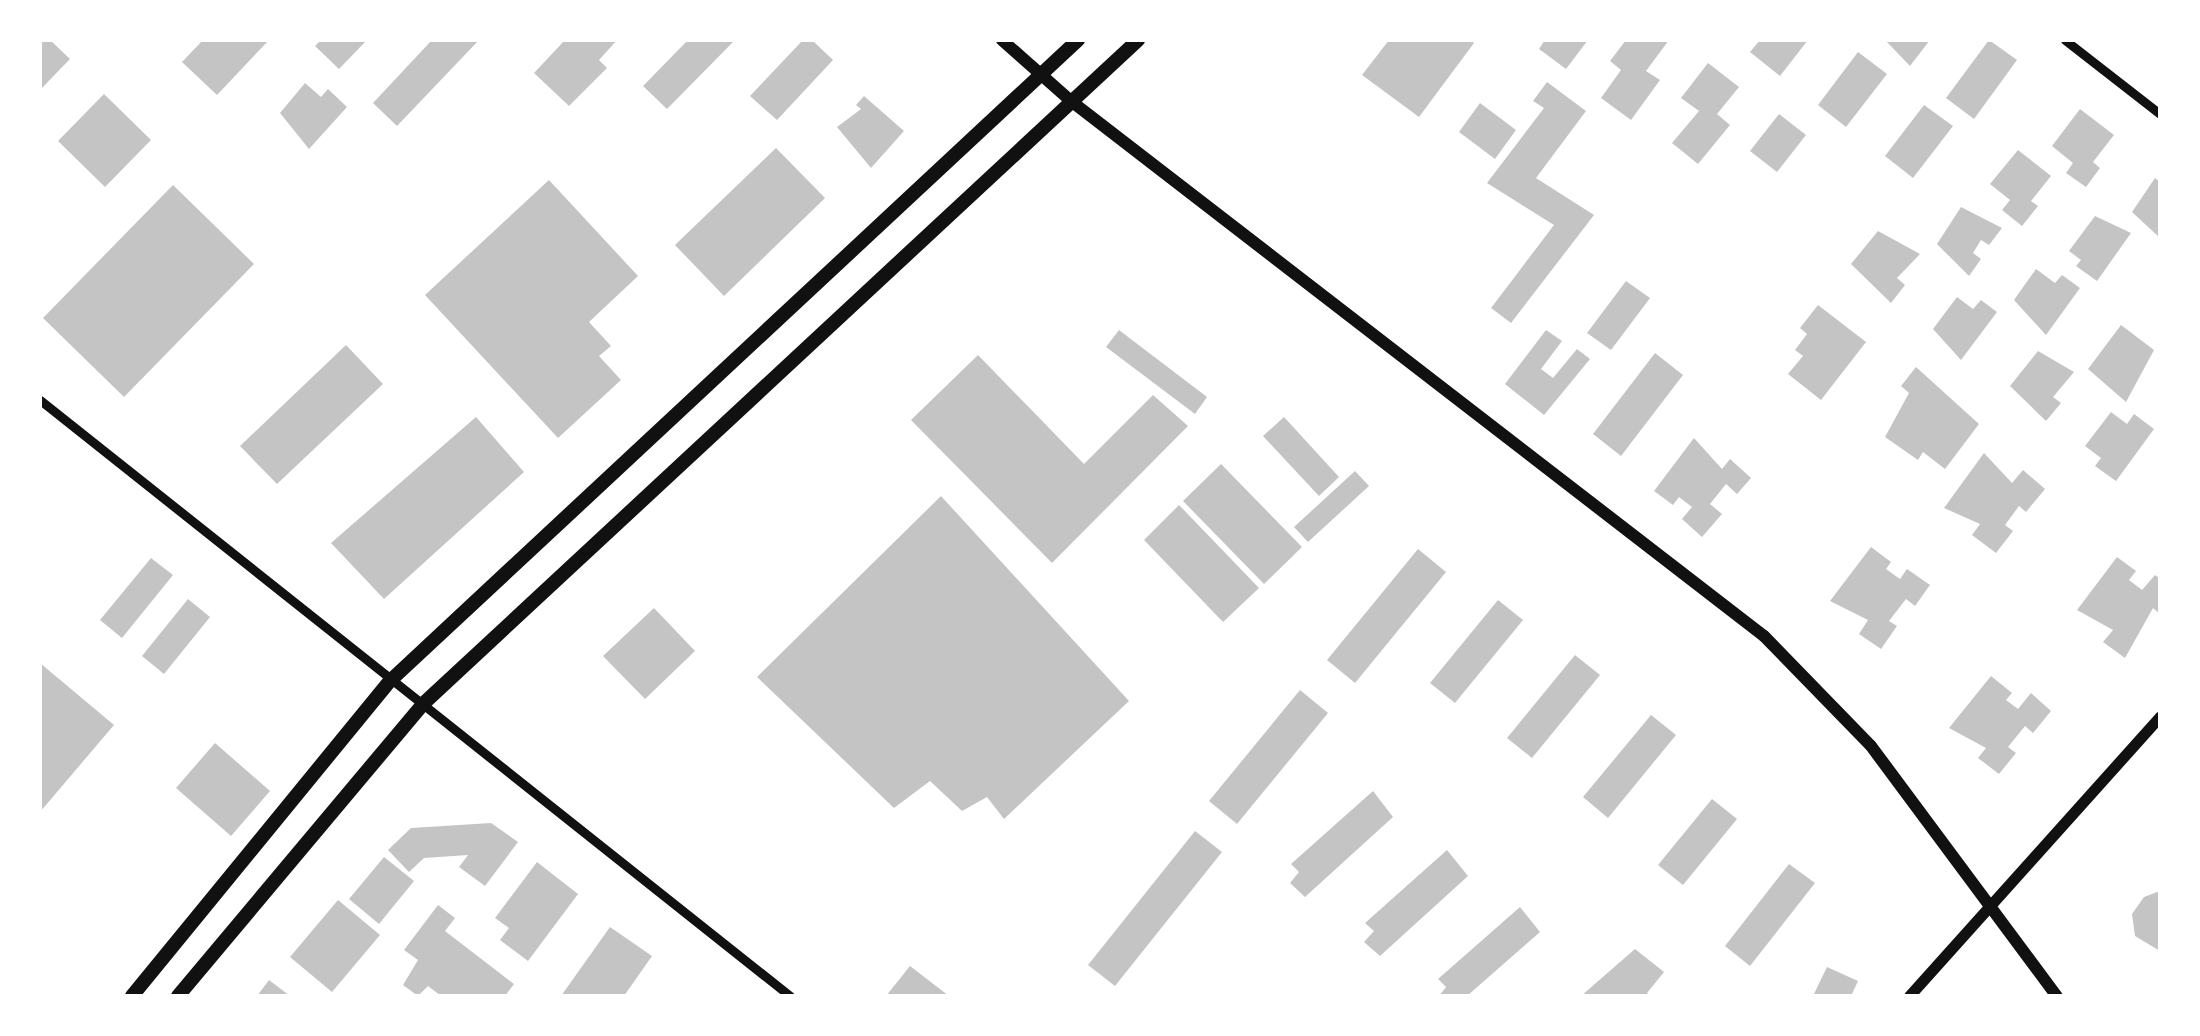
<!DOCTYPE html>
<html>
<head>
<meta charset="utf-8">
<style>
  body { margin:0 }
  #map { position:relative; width:2200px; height:1036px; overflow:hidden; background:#fff; font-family:Manrope,sans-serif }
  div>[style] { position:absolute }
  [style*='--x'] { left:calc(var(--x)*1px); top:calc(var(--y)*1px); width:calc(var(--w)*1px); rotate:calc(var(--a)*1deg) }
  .building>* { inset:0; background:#c4c4c4 }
  .minor>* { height:9px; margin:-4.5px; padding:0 4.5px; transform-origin:4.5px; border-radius:4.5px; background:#111 }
  .tertiary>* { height:11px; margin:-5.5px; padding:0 5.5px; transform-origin:5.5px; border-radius:5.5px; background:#111 }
  .secondary>* { height:12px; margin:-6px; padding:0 6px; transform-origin:6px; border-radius:6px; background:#111 }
  .primary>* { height:14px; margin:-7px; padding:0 7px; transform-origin:7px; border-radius:7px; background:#111 }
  span { translate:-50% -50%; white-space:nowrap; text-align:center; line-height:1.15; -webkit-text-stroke:10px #fff; paint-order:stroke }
  .frame { position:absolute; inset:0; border:42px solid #fff; pointer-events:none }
</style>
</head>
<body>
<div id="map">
  <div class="building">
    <div style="clip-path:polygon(40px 40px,50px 40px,70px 59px,40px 90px)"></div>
    <div style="clip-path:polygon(203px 40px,269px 40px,217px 95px,182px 62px)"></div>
    <div style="clip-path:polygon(321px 40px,367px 40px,339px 69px,315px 46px)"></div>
    <div style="clip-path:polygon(432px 40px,479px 40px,397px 126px,373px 103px)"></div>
    <div style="clip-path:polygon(565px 40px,617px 40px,599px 60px,607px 68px,569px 106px,534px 73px)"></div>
    <div style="clip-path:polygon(688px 40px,735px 40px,667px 109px,643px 86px)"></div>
    <div style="clip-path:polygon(803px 40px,812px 40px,833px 60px,777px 120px,750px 96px)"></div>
    <div style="clip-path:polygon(1389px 40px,1470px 40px,1474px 43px,1419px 117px,1362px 75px)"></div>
    <div style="clip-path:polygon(1545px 40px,1588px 40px,1566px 69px,1539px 49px)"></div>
    <div style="clip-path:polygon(1626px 40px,1669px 40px,1646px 71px,1660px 80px,1631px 120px,1601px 98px,1621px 70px,1610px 61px)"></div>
    <div style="clip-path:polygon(1760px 40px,1808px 40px,1780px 76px,1750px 52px)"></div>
    <div style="clip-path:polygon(1885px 40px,1930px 40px,1910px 66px)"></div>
    <div style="clip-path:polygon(1989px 40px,2017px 60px,1974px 119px,1946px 98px)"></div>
    <div style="clip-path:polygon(1858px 52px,1887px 74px,1846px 127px,1818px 105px)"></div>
    <div style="clip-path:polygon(1708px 63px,1739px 87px,1717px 114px,1730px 125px,1698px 164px,1672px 143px,1699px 111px,1681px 98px)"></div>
    <div style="clip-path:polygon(1547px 82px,1586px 111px,1536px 178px,1594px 215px,1511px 323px,1491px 308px,1554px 225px,1487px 183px,1544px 108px,1533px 101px)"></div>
    <div style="clip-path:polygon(305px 83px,321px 97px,328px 89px,347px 107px,309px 149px,280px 113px)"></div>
    <div style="clip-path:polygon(104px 94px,151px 140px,105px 187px,58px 141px)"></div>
    <div style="clip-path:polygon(864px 96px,904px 131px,871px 168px,837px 127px,861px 109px,856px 105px)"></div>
    <div style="clip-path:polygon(1480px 103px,1516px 130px,1495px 159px,1459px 132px)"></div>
    <div style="clip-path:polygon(1924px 105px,1953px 126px,1913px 178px,1885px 156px)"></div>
    <div style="clip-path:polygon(2080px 109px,2114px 135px,2093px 162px,2100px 168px,2086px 187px,2066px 173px,2073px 163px,2052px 146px)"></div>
    <div style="clip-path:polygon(1779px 114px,1806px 135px,1777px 172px,1750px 151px)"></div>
    <div style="clip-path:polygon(776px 148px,825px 198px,724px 296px,675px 245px)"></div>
    <div style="clip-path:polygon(2018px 150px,2051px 176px,2031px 201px,2038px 206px,2022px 226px,2002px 210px,2010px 200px,1990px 184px)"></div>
    <div style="clip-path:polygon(2155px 178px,2160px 182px,2160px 238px,2132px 212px)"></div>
    <div style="clip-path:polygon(549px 180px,638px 276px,589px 322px,611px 346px,599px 356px,621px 380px,558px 438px,425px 295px)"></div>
    <div style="clip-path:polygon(173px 185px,254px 264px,124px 397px,43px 318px)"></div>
    <div style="clip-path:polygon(1961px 207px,2002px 228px,1989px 245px,1981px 240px,1973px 253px,1981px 259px,1969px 276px,1937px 244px)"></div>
    <div style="clip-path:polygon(2095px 216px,2131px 233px,2097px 281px,2076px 266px,2081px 260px,2069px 251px)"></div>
    <div style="clip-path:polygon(1878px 231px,1920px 254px,1897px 278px,1905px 285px,1891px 303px,1851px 264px)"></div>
    <div style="clip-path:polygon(2036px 269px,2055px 283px,2062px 275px,2080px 288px,2046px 335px,2014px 300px)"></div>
    <div style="clip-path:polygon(1626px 281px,1650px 298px,1611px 350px,1587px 333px)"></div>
    <div style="clip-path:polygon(1957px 297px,1973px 309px,1981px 300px,1997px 312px,1961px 360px,1933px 329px)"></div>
    <div style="clip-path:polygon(1818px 305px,1866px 342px,1821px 400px,1788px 374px,1803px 356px,1795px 350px,1807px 334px,1800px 328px)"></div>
    <div style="clip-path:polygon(2121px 325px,2154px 350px,2126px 402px,2088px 369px)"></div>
    <div style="clip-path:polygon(1119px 330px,1207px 397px,1195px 414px,1106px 347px)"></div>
    <div style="clip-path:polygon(1546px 330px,1562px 341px,1541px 369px,1553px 378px,1577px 349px,1590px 359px,1544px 415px,1505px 384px)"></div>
    <div style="clip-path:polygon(346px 345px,383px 384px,277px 484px,240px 446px)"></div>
    <div style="clip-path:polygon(2038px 351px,2074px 372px,2053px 397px,2061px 403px,2046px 421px,2010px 386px)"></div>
    <div style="clip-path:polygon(1655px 353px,1683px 375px,1621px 456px,1593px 434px)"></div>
    <div style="clip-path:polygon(978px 355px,1084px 464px,1153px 395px,1188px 426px,1052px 563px,911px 420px)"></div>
    <div style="clip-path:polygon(1916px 367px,1979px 424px,1945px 469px,1923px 452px,1918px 460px,1885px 437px,1909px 393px,1901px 386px)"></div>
    <div style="clip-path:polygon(2111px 412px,2127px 424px,2134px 414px,2154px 429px,2116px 481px,2095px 466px,2101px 458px,2085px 446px)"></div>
    <div style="clip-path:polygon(476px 417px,524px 472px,384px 599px,331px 543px)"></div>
    <div style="clip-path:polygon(1284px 417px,1339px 477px,1319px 496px,1263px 436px)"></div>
    <div style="clip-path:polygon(1694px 438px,1722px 469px,1730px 459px,1751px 478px,1737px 494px,1726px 484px,1710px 504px,1722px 514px,1702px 537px,1682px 519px,1692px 507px,1679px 497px,1673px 505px,1654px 491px)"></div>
    <div style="clip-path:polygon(1984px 453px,2012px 483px,2023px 470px,2045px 489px,2026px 512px,2019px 506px,2005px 525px,2013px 531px,1996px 553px,1972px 535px,1980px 524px,1944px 508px)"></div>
    <div style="clip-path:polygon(1221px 464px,1302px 547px,1264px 584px,1183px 501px)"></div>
    <div style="clip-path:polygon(1355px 471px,1369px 486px,1308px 542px,1294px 527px)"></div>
    <div style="clip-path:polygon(941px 496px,1129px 701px,1004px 819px,987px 797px,962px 811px,930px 781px,894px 808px,757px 677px)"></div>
    <div style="clip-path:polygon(1179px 505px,1259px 588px,1223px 622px,1144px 540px)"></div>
    <div style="clip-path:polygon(1871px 547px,1891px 562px,1886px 569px,1900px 579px,1907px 569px,1930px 585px,1915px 606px,1906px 599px,1889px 621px,1897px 626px,1881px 649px,1859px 634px,1868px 620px,1830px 601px)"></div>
    <div style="clip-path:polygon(1418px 549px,1446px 572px,1355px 683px,1327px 660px)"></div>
    <div style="clip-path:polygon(2117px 557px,2136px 571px,2129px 580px,2142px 590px,2155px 575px,2160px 579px,2160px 614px,2153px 608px,2125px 658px,2103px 642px,2113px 630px,2077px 610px)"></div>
    <div style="clip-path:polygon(151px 558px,173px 575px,122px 638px,100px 620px)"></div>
    <div style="clip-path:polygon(188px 599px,210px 617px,164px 674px,142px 656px)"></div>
    <div style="clip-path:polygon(1498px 600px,1523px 620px,1455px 703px,1430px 683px)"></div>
    <div style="clip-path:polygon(654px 608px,695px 651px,645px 699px,603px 656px)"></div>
    <div style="clip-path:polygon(1575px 655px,1600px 675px,1532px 758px,1507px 738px)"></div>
    <div style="clip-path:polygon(40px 663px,114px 725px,40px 812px)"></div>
    <div style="clip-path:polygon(1991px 676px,2012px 693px,2006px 700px,2018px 709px,2031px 693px,2051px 711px,2033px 733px,2025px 726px,2008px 747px,2016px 753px,1999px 774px,1978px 758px,1986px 748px,1949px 728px)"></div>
    <div style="clip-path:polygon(1300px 690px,1328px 713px,1237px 824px,1209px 801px)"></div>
    <div style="clip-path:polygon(1651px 715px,1676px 735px,1608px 818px,1583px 797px)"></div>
    <div style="clip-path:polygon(215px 743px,270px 791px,231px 836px,176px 788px)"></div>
    <div style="clip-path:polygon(1373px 791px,1393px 817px,1305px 897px,1290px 883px,1299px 872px,1291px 864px)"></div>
    <div style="clip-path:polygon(1712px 799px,1737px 819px,1683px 885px,1658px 865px)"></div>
    <div style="clip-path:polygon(491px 823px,518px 842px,485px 886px,459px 867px,468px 855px,424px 858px,409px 872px,388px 850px,411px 828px)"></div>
    <div style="clip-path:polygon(1195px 831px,1222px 852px,1115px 986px,1088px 965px)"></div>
    <div style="clip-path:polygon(1447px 850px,1468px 876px,1380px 956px,1364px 942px,1374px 931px,1365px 923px)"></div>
    <div style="clip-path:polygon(384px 857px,414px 881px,379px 924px,349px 899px)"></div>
    <div style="clip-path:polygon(537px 862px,578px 894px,528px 961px,500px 940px,509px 928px,495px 918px)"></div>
    <div style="clip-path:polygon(1789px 864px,1815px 883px,1750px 966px,1725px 946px)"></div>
    <div style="clip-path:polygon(2160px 891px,2160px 951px,2135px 936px,2132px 914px,2144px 897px)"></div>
    <div style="clip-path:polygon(338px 900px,380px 935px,332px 992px,290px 957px)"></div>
    <div style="clip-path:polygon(438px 905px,455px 918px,445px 931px,514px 984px,505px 996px,441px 996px,428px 986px,418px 996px,403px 985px,418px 960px,404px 950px)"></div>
    <div style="clip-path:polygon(1520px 907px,1540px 932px,1467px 996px,1439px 996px,1446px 987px,1438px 979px)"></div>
    <div style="clip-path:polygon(610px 927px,652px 956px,624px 996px,561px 996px)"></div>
    <div style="clip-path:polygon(1635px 949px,1664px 972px,1647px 993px,1651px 996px,1581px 996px)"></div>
    <div style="clip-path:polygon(910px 966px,949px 996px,886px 996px)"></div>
    <div style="clip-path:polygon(1827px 967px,1858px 981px,1851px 996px,1813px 996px)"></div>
    <div style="clip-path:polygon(269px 980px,290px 996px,257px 996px)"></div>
  </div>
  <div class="minor">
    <div style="--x:2065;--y:40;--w:120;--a:37.9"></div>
    <div style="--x:40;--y:400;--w:958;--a:38.47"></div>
  </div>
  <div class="tertiary">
    <div style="--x:1909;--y:996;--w:376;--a:-48.1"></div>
  </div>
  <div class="secondary">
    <div style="--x:1002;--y:40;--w:92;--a:41.5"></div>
    <div style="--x:1071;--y:101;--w:875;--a:37.67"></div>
    <div style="--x:1764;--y:636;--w:153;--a:45.8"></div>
    <div style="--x:1871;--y:746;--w:312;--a:53.4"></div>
  </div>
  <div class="primary">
    <div style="--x:132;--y:996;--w:409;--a:-50.7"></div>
    <div style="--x:391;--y:680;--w:939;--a:-42.97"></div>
    <div style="--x:178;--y:996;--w:381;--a:-50"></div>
    <div style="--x:423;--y:704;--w:976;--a:-42.88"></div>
  </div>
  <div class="frame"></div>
</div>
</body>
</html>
